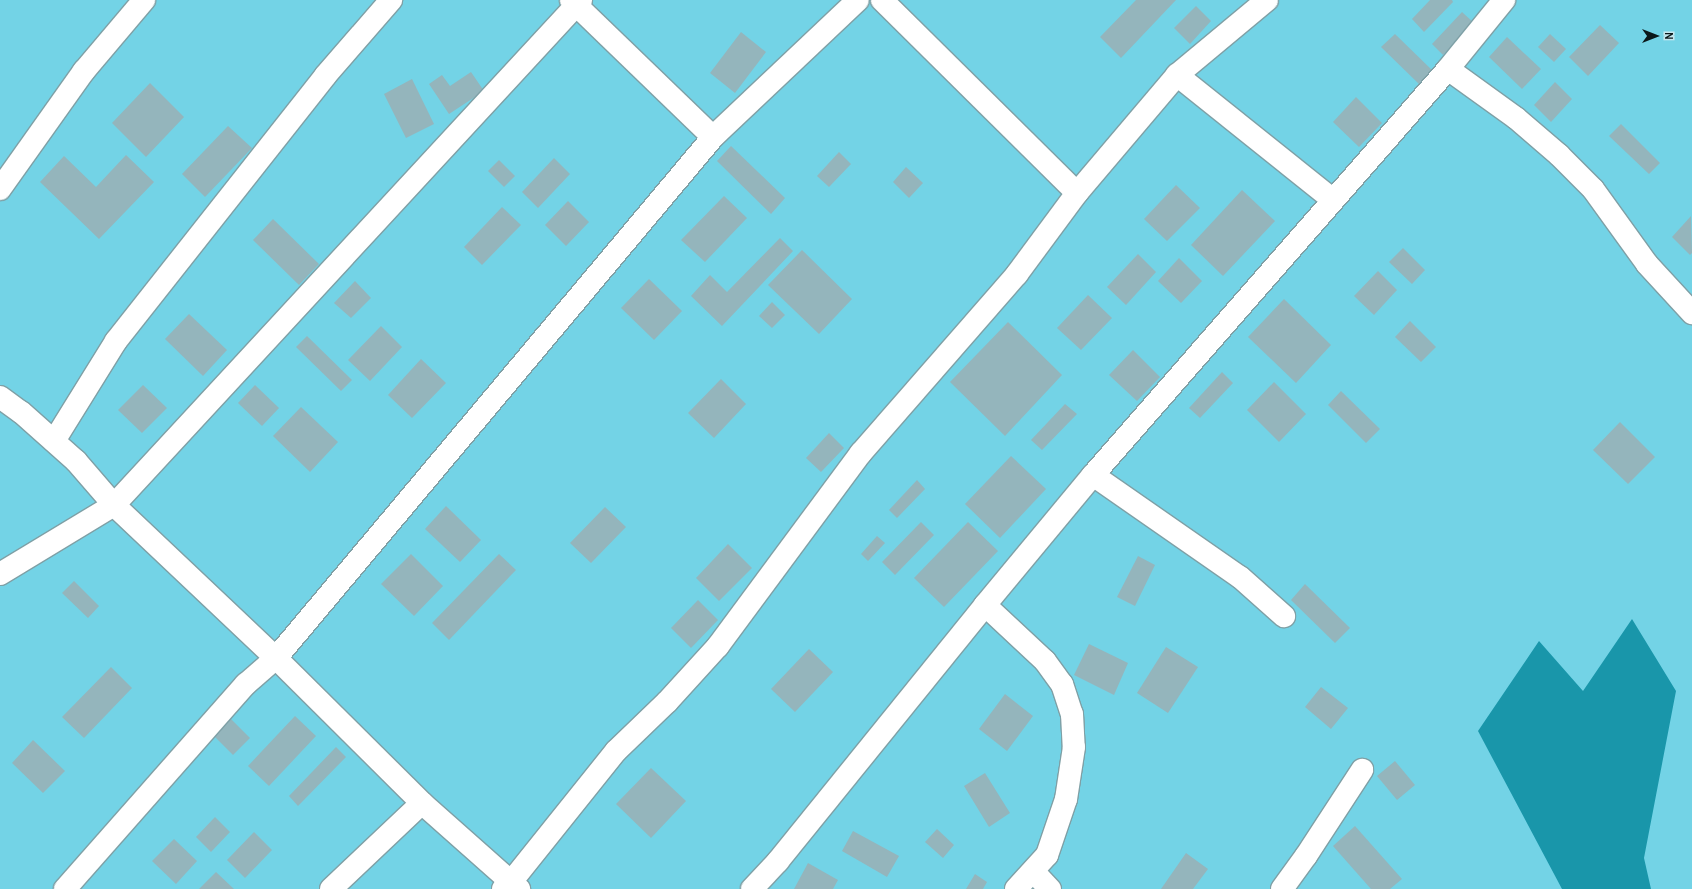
<!DOCTYPE html>
<html>
<head>
<meta charset="utf-8">
<style>
  body { margin:0 }
  #map { position:relative; width:1692px; height:889px; overflow:hidden; background:#c4e6ee; font-family:Karla,sans-serif }
  div>[style] { position:absolute }
  [style*='--x'] { left:calc(var(--x)*1px); top:calc(var(--y)*1px); width:calc(var(--w)*1px); rotate:calc(var(--a)*1deg) }
  .green>* { inset:0; background:#73d3e6 }
  .water>* { inset:0; background:#1996aa }
  .building>* { inset:0; background:#94b5bc }
  .roads { filter:drop-shadow(1px 0 #7fa0a6) drop-shadow(-1px 0 #7fa0a6) drop-shadow(0 1px #7fa0a6) drop-shadow(0 -1px #7fa0a6) }
  .minor>* { height:22px; margin:-11px; padding:0 11px; transform-origin:11px; border-radius:11px; background:#fff }
  span { translate:-50% -50%; white-space:nowrap; text-align:center; line-height:1.15; -webkit-text-stroke:3px #c4e6ee; paint-order:stroke }
  .north { position:absolute; left:1636px; top:16px; width:40px; height:40px; -webkit-text-stroke:3px #c4e6ee; paint-order:stroke; rotate:90deg; font-size:11px; font-weight:700; line-height:16px; text-align:center; color:#0b181a }
  .north::after { content:''; display:block; margin:auto; width:14px; height:18px; background:#0b181a; clip-path:polygon(50% 0,100% 100%,50% 72%,0 100%) }
</style>
</head>
<body>
<div id="map">
  <div class="green">
    <div style="clip-path:polygon(0 0,1692px 0,1692px 889px,0 889px)"></div>
  </div>
  <div class="water">
    <div style="clip-path:polygon(1632px 619px,1676px 691px,1644px 858px,1651px 889px,1562px 889px,1478px 731px,1539px 641px,1583px 691px)"></div>
  </div>
  <div class="building">
    <div style="clip-path:polygon(1136px 0,1176px 0,1121px 58px,1100px 37px)"></div>
    <div style="clip-path:polygon(1430px 0,1452px 0,1453px 2px,1424px 32px,1412px 19px)"></div>
    <div style="clip-path:polygon(1196px 6px,1211px 21px,1190px 44px,1174px 28px)"></div>
    <div style="clip-path:polygon(1462px 12px,1474px 23px,1443px 55px,1432px 44px)"></div>
    <div style="clip-path:polygon(1600px 25px,1619px 43px,1588px 76px,1569px 57px)"></div>
    <div style="clip-path:polygon(741px 32px,766px 52px,735px 93px,710px 73px)"></div>
    <div style="clip-path:polygon(1395px 34px,1434px 72px,1421px 86px,1381px 47px)"></div>
    <div style="clip-path:polygon(1550px 34px,1566px 49px,1554px 62px,1538px 47px)"></div>
    <div style="clip-path:polygon(1507px 37px,1541px 69px,1522px 89px,1489px 57px)"></div>
    <div style="clip-path:polygon(471px 72px,484px 91px,449px 114px,429px 84px,442px 75px,450px 86px)"></div>
    <div style="clip-path:polygon(412px 79px,434px 124px,406px 138px,384px 94px)"></div>
    <div style="clip-path:polygon(1555px 82px,1572px 99px,1551px 122px,1534px 105px)"></div>
    <div style="clip-path:polygon(150px 83px,184px 117px,146px 157px,112px 123px)"></div>
    <div style="clip-path:polygon(1356px 97px,1382px 123px,1359px 147px,1333px 122px)"></div>
    <div style="clip-path:polygon(1621px 124px,1660px 163px,1649px 174px,1609px 136px)"></div>
    <div style="clip-path:polygon(228px 126px,252px 148px,205px 197px,182px 174px)"></div>
    <div style="clip-path:polygon(731px 146px,785px 198px,771px 214px,717px 161px)"></div>
    <div style="clip-path:polygon(839px 152px,851px 164px,829px 187px,817px 176px)"></div>
    <div style="clip-path:polygon(126px 155px,154px 182px,99px 239px,40px 182px,64px 156px,96px 187px)"></div>
    <div style="clip-path:polygon(554px 158px,570px 174px,538px 208px,522px 192px)"></div>
    <div style="clip-path:polygon(499px 160px,515px 176px,504px 187px,488px 171px)"></div>
    <div style="clip-path:polygon(906px 167px,923px 183px,909px 198px,893px 182px)"></div>
    <div style="clip-path:polygon(1176px 185px,1200px 208px,1167px 241px,1144px 219px)"></div>
    <div style="clip-path:polygon(1242px 190px,1275px 221px,1223px 276px,1191px 245px)"></div>
    <div style="clip-path:polygon(724px 196px,747px 218px,705px 262px,681px 240px)"></div>
    <div style="clip-path:polygon(568px 201px,589px 222px,566px 246px,545px 225px)"></div>
    <div style="clip-path:polygon(502px 207px,521px 225px,482px 265px,464px 247px)"></div>
    <div style="clip-path:polygon(1691px 216px,1692px 253px,1690px 255px,1672px 237px)"></div>
    <div style="clip-path:polygon(273px 219px,319px 264px,299px 285px,253px 240px)"></div>
    <div style="clip-path:polygon(780px 238px,793px 251px,722px 326px,691px 296px,710px 275px,727px 292px)"></div>
    <div style="clip-path:polygon(1403px 248px,1425px 270px,1412px 284px,1389px 262px)"></div>
    <div style="clip-path:polygon(802px 250px,852px 299px,819px 334px,768px 285px)"></div>
    <div style="clip-path:polygon(1138px 254px,1156px 272px,1126px 305px,1107px 287px)"></div>
    <div style="clip-path:polygon(1179px 258px,1202px 281px,1181px 303px,1158px 281px)"></div>
    <div style="clip-path:polygon(1378px 271px,1397px 290px,1374px 315px,1354px 296px)"></div>
    <div style="clip-path:polygon(649px 279px,682px 311px,654px 340px,621px 308px)"></div>
    <div style="clip-path:polygon(355px 281px,371px 298px,351px 318px,334px 303px)"></div>
    <div style="clip-path:polygon(1088px 295px,1112px 318px,1081px 350px,1057px 328px)"></div>
    <div style="clip-path:polygon(1284px 299px,1331px 345px,1296px 383px,1248px 337px)"></div>
    <div style="clip-path:polygon(772px 302px,785px 315px,772px 328px,759px 316px)"></div>
    <div style="clip-path:polygon(189px 314px,227px 350px,203px 376px,165px 339px)"></div>
    <div style="clip-path:polygon(1410px 321px,1436px 347px,1421px 362px,1395px 337px)"></div>
    <div style="clip-path:polygon(1008px 322px,1062px 375px,1005px 436px,950px 382px)"></div>
    <div style="clip-path:polygon(381px 326px,402px 347px,370px 381px,348px 360px)"></div>
    <div style="clip-path:polygon(307px 336px,352px 380px,341px 391px,296px 347px)"></div>
    <div style="clip-path:polygon(1133px 350px,1160px 377px,1137px 401px,1109px 375px)"></div>
    <div style="clip-path:polygon(421px 359px,446px 383px,412px 418px,388px 395px)"></div>
    <div style="clip-path:polygon(1222px 372px,1233px 383px,1200px 418px,1189px 408px)"></div>
    <div style="clip-path:polygon(721px 379px,746px 404px,714px 438px,688px 413px)"></div>
    <div style="clip-path:polygon(1274px 382px,1306px 414px,1279px 442px,1247px 410px)"></div>
    <div style="clip-path:polygon(143px 385px,167px 408px,142px 433px,118px 410px)"></div>
    <div style="clip-path:polygon(255px 385px,279px 408px,262px 426px,238px 403px)"></div>
    <div style="clip-path:polygon(1341px 391px,1380px 429px,1366px 443px,1328px 405px)"></div>
    <div style="clip-path:polygon(1065px 404px,1077px 414px,1042px 450px,1031px 440px)"></div>
    <div style="clip-path:polygon(301px 407px,338px 442px,310px 472px,273px 436px)"></div>
    <div style="clip-path:polygon(1620px 422px,1655px 457px,1628px 484px,1593px 450px)"></div>
    <div style="clip-path:polygon(829px 433px,844px 448px,821px 472px,806px 458px)"></div>
    <div style="clip-path:polygon(1011px 456px,1046px 489px,1000px 538px,965px 504px)"></div>
    <div style="clip-path:polygon(917px 480px,925px 489px,897px 518px,889px 510px)"></div>
    <div style="clip-path:polygon(446px 506px,481px 540px,460px 562px,425px 529px)"></div>
    <div style="clip-path:polygon(605px 507px,626px 527px,591px 563px,570px 543px)"></div>
    <div style="clip-path:polygon(921px 522px,934px 535px,895px 575px,882px 562px)"></div>
    <div style="clip-path:polygon(968px 522px,998px 551px,944px 607px,914px 578px)"></div>
    <div style="clip-path:polygon(877px 536px,885px 543px,868px 561px,861px 554px)"></div>
    <div style="clip-path:polygon(728px 544px,752px 568px,719px 601px,696px 578px)"></div>
    <div style="clip-path:polygon(411px 554px,443px 586px,414px 616px,381px 584px)"></div>
    <div style="clip-path:polygon(499px 554px,516px 570px,449px 640px,432px 623px)"></div>
    <div style="clip-path:polygon(1138px 556px,1155px 565px,1135px 606px,1117px 597px)"></div>
    <div style="clip-path:polygon(74px 581px,99px 606px,88px 618px,62px 593px)"></div>
    <div style="clip-path:polygon(1305px 584px,1350px 628px,1335px 643px,1291px 600px)"></div>
    <div style="clip-path:polygon(698px 600px,718px 620px,691px 648px,671px 628px)"></div>
    <div style="clip-path:polygon(1089px 644px,1128px 663px,1114px 695px,1074px 675px)"></div>
    <div style="clip-path:polygon(1166px 647px,1198px 667px,1168px 713px,1137px 693px)"></div>
    <div style="clip-path:polygon(809px 649px,833px 672px,795px 712px,771px 689px)"></div>
    <div style="clip-path:polygon(111px 667px,132px 688px,84px 738px,62px 717px)"></div>
    <div style="clip-path:polygon(1321px 687px,1348px 708px,1331px 729px,1305px 707px)"></div>
    <div style="clip-path:polygon(1005px 694px,1033px 716px,1007px 751px,979px 729px)"></div>
    <div style="clip-path:polygon(295px 716px,316px 736px,269px 786px,248px 766px)"></div>
    <div style="clip-path:polygon(231px 719px,250px 738px,233px 755px,214px 736px)"></div>
    <div style="clip-path:polygon(33px 740px,65px 771px,43px 793px,12px 763px)"></div>
    <div style="clip-path:polygon(336px 747px,346px 757px,298px 806px,289px 796px)"></div>
    <div style="clip-path:polygon(1395px 761px,1415px 785px,1397px 800px,1377px 776px)"></div>
    <div style="clip-path:polygon(651px 768px,686px 801px,651px 838px,616px 804px)"></div>
    <div style="clip-path:polygon(985px 773px,1010px 813px,989px 827px,964px 786px)"></div>
    <div style="clip-path:polygon(215px 817px,230px 832px,211px 852px,196px 837px)"></div>
    <div style="clip-path:polygon(1355px 826px,1402px 879px,1390px 889px,1371px 889px,1333px 846px)"></div>
    <div style="clip-path:polygon(937px 829px,954px 845px,943px 858px,925px 842px)"></div>
    <div style="clip-path:polygon(853px 831px,899px 856px,887px 877px,842px 851px)"></div>
    <div style="clip-path:polygon(254px 832px,272px 850px,245px 878px,227px 860px)"></div>
    <div style="clip-path:polygon(174px 839px,197px 861px,176px 884px,152px 861px)"></div>
    <div style="clip-path:polygon(1186px 853px,1208px 869px,1193px 889px,1161px 889px)"></div>
    <div style="clip-path:polygon(808px 863px,838px 880px,833px 889px,794px 889px)"></div>
    <div style="clip-path:polygon(216px 872px,234px 889px,199px 889px)"></div>
    <div style="clip-path:polygon(975px 874px,987px 882px,983px 889px,966px 889px)"></div>
  </div>
  <div class="roads">
    <div class="minor">
      <div style="--x:571;--y:0;--w:197;--a:44"></div>
      <div style="--x:882;--y:0;--w:274;--a:44.7"></div>
      <div style="--x:1448;--y:69;--w:84;--a:35.8"></div>
      <div style="--x:1516;--y:118;--w:57;--a:40.7"></div>
      <div style="--x:1559;--y:155;--w:48;--a:45"></div>
      <div style="--x:1593;--y:189;--w:92;--a:54.2"></div>
      <div style="--x:1647;--y:264;--w:67;--a:47.4"></div>
      <div style="--x:1177;--y:75;--w:200;--a:38.7"></div>
      <div style="--x:0;--y:189;--w:145;--a:-54.6"></div>
      <div style="--x:84;--y:71;--w:93;--a:-49.8"></div>
      <div style="--x:0;--y:397;--w:26;--a:36"></div>
      <div style="--x:21;--y:412;--w:74;--a:41.7"></div>
      <div style="--x:76;--y:461;--w:58;--a:49.2"></div>
      <div style="--x:114;--y:505;--w:223;--a:43.4"></div>
      <div style="--x:276;--y:658;--w:206;--a:44.8"></div>
      <div style="--x:422;--y:803;--w:130;--a:41.6"></div>
      <div style="--x:54;--y:441;--w:118;--a:-58.2"></div>
      <div style="--x:116;--y:341;--w:337;--a:-51.7"></div>
      <div style="--x:325;--y:76;--w:101;--a:-49"></div>
      <div style="--x:1093;--y:475;--w:179;--a:34.8"></div>
      <div style="--x:1240;--y:577;--w:59;--a:41.6"></div>
      <div style="--x:0;--y:574;--w:133;--a:-31.2"></div>
      <div style="--x:114;--y:505;--w:688;--a:-47.24"></div>
      <div style="--x:985;--y:605;--w:82;--a:43"></div>
      <div style="--x:1045;--y:661;--w:29;--a:54"></div>
      <div style="--x:1062;--y:684;--w:32;--a:72"></div>
      <div style="--x:1072;--y:714;--w:33;--a:87"></div>
      <div style="--x:1074;--y:747;--w:53;--a:98.7"></div>
      <div style="--x:1066;--y:799;--w:59;--a:108.7"></div>
      <div style="--x:1047;--y:855;--w:46;--a:132.4"></div>
      <div style="--x:1033;--y:871;--w:25;--a:47"></div>
      <div style="--x:65;--y:889;--w:273;--a:-48.6"></div>
      <div style="--x:246;--y:684;--w:40;--a:-41"></div>
      <div style="--x:276;--y:658;--w:680;--a:-50.01"></div>
      <div style="--x:713;--y:137;--w:199;--a:-43.4"></div>
      <div style="--x:331;--y:889;--w:125;--a:-43.4"></div>
      <div style="--x:503;--y:889;--w:11;--a:-41"></div>
      <div style="--x:511;--y:882;--w:168;--a:-51.3"></div>
      <div style="--x:616;--y:751;--w:71;--a:-43.9"></div>
      <div style="--x:667;--y:702;--w:76;--a:-47.7"></div>
      <div style="--x:718;--y:646;--w:240;--a:-53.5"></div>
      <div style="--x:861;--y:453;--w:237;--a:-48.9"></div>
      <div style="--x:1017;--y:274;--w:101;--a:-53.5"></div>
      <div style="--x:1077;--y:193;--w:155;--a:-49.7"></div>
      <div style="--x:1177;--y:75;--w:117;--a:-39.8"></div>
      <div style="--x:752;--y:889;--w:38;--a:-47"></div>
      <div style="--x:778;--y:861;--w:329;--a:-51"></div>
      <div style="--x:985;--y:605;--w:169;--a:-50.3"></div>
      <div style="--x:1093;--y:475;--w:539;--a:-48.83"></div>
      <div style="--x:1448;--y:69;--w:89;--a:-50.9"></div>
      <div style="--x:1282;--y:889;--w:41;--a:-54"></div>
      <div style="--x:1306;--y:856;--w:103;--a:-56.9"></div>
    </div>
  </div>
  <div class="north">N</div>
</div>
</body>
</html>
